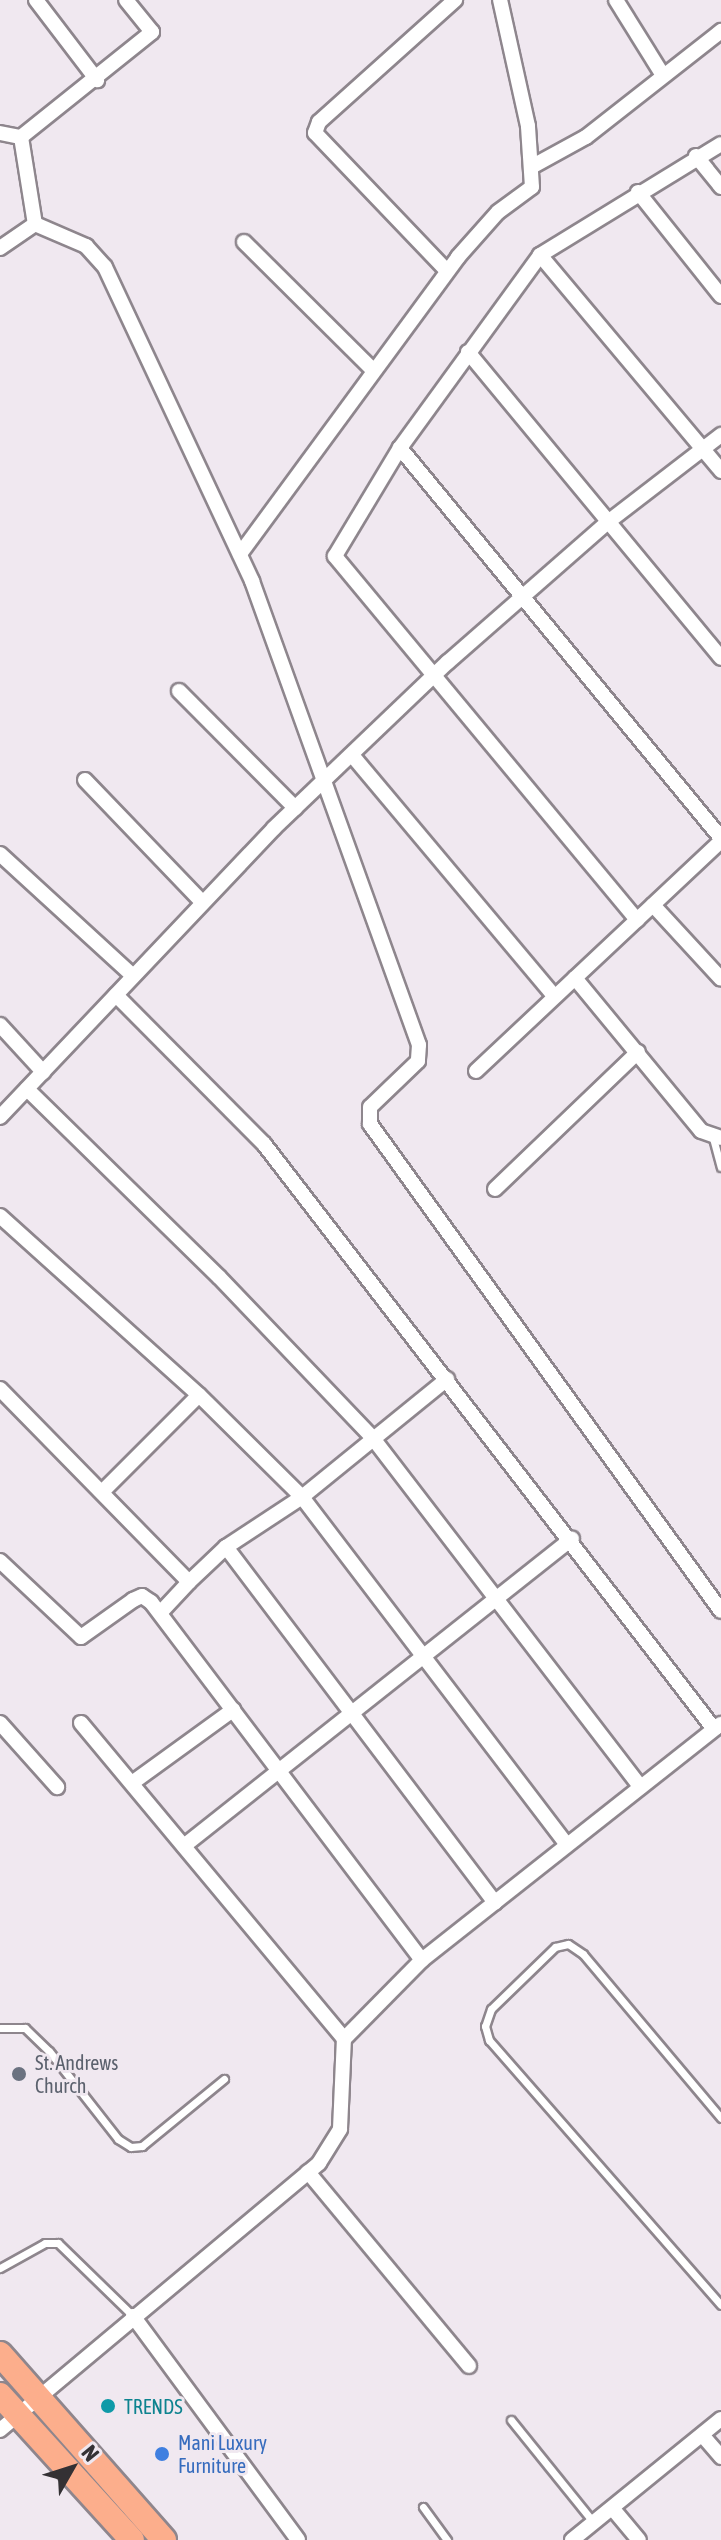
<!DOCTYPE html>
<html>
<head>
<meta charset="utf-8">
<style>
  body { margin:0 }
  #map { position:relative; width:721px; height:2540px; overflow:hidden; background:#f0e8f0; font-family:"Asap Condensed",sans-serif }
  div>[style] { position:absolute }
  [style*='--x'] { left:calc(var(--x)*1px); top:calc(var(--y)*1px); width:calc(var(--w)*1px); rotate:calc(var(--a)*1deg) }
  .roads { filter:drop-shadow(2px 0 #8e868d) drop-shadow(-2px 0 #8e868d) drop-shadow(0 2px #8e868d) drop-shadow(0 -2px #8e868d) }
  .service>* { height:7px; margin:-3.5px; padding:0 3.5px; transform-origin:3.5px; border-radius:3.5px; background:#fff }
  .minor>* { height:14px; margin:-7px; padding:0 7px; transform-origin:7px; border-radius:7px; background:#fff }
  .trunk>* { height:24px; margin:-12px; padding:0 12px; transform-origin:12px; border-radius:12px; background:#fcae8c }
  .dots>* { width:22px; height:22px; translate:-50% -50%; box-sizing:border-box; border:4px solid #f0e8f0; border-radius:50% }
  span { translate:-50% -50%; white-space:nowrap; text-align:center; line-height:1.15; -webkit-text-stroke:6px #f0e8f0; paint-order:stroke }
  .worship-label { font-size:20px; color:#5b616d }
  .left { translate:0 -50%; text-align:left }
  .culture-label { font-size:20px; color:#0d838f }
  .shop-label { font-size:20px; color:#366cbe }
  .north { position:absolute; left:32px; top:2428px; width:80px; height:80px; -webkit-text-stroke:6px #f0e8f0; paint-order:stroke; rotate:51deg; font-size:22px; font-weight:700; line-height:32px; text-align:center; color:#343134 }
  .north::after { content:''; display:block; margin:auto; width:28px; height:36px; background:#343134; clip-path:polygon(50% 0,100% 100%,50% 72%,0 100%) }
</style>
</head>
<body>
<div id="map">
  <div class="roads">
    <div class="service">
      <div style="--x:713;--y:1138;--w:30;--a:75"></div>
      <div style="--x:0;--y:2028;--w:25;--a:0"></div>
      <div style="--x:25;--y:2028;--w:33;--a:44"></div>
      <div style="--x:49;--y:2051;--w:112;--a:51.9"></div>
      <div style="--x:118;--y:2139;--w:15;--a:32"></div>
      <div style="--x:131;--y:2147;--w:11;--a:-5"></div>
      <div style="--x:142;--y:2146;--w:106;--a:-39.3"></div>
      <div style="--x:721;--y:2118;--w:214;--a:-130.1"></div>
      <div style="--x:583;--y:1954;--w:18;--a:-146"></div>
      <div style="--x:568;--y:1944;--w:13;--a:167"></div>
      <div style="--x:555;--y:1947;--w:89;--a:135.9"></div>
      <div style="--x:491;--y:2009;--w:18;--a:109"></div>
      <div style="--x:485;--y:2026;--w:15;--a:74"></div>
      <div style="--x:489;--y:2040;--w:352;--a:48.8"></div>
      <div style="--x:0;--y:2268;--w:51;--a:-29.1"></div>
      <div style="--x:45;--y:2243;--w:13;--a:0"></div>
      <div style="--x:58;--y:2243;--w:105;--a:44.2"></div>
      <div style="--x:511;--y:2420;--w:132;--a:51.1"></div>
      <div style="--x:423;--y:2507;--w:41;--a:54"></div>
    </div>
    <div class="minor">
      <div style="--x:36;--y:0;--w:101;--a:52.7"></div>
      <div style="--x:616;--y:0;--w:87;--a:58.1"></div>
      <div style="--x:0;--y:133;--w:21;--a:11"></div>
      <div style="--x:21;--y:137;--w:168;--a:-38.7"></div>
      <div style="--x:152;--y:32;--w:41;--a:-129.1"></div>
      <div style="--x:21;--y:137;--w:88;--a:80.9"></div>
      <div style="--x:696;--y:156;--w:40;--a:51"></div>
      <div style="--x:533;--y:166;--w:60;--a:-28.7"></div>
      <div style="--x:586;--y:137;--w:172;--a:-38.1"></div>
      <div style="--x:638;--y:192;--w:133;--a:51.4"></div>
      <div style="--x:35;--y:224;--w:56;--a:23.3"></div>
      <div style="--x:86;--y:246;--w:28;--a:48"></div>
      <div style="--x:105;--y:267;--w:347;--a:64.9"></div>
      <div style="--x:252;--y:581;--w:493;--a:70.2"></div>
      <div style="--x:419;--y:1045;--w:16;--a:94"></div>
      <div style="--x:418;--y:1061;--w:66;--a:136.2"></div>
      <div style="--x:370;--y:1107;--w:17;--a:90"></div>
      <div style="--x:370;--y:1124;--w:600;--a:54.22"></div>
      <div style="--x:244;--y:242;--w:180;--a:44.8"></div>
      <div style="--x:0;--y:248;--w:42;--a:-34.4"></div>
      <div style="--x:540;--y:255;--w:282;--a:50"></div>
      <div style="--x:447;--y:271;--w:191;--a:-133.7"></div>
      <div style="--x:315;--y:133;--w:12;--a:-70"></div>
      <div style="--x:319;--y:122;--w:183;--a:-41.9"></div>
      <div style="--x:468;--y:352;--w:397;--a:50.4"></div>
      <div style="--x:400;--y:448;--w:505;--a:50.54"></div>
      <div style="--x:240;--y:554;--w:368;--a:-53.7"></div>
      <div style="--x:458;--y:257;--w:60;--a:-48.4"></div>
      <div style="--x:498;--y:212;--w:42;--a:-36.3"></div>
      <div style="--x:532;--y:187;--w:61;--a:-93.8"></div>
      <div style="--x:528;--y:126;--w:129;--a:-102.5"></div>
      <div style="--x:179;--y:691;--w:165;--a:45.2"></div>
      <div style="--x:352;--y:755;--w:314;--a:50"></div>
      <div style="--x:85;--y:780;--w:170;--a:46.2"></div>
      <div style="--x:0;--y:854;--w:180;--a:42.5"></div>
      <div style="--x:653;--y:905;--w:100;--a:47.4"></div>
      <div style="--x:637;--y:920;--w:473;--a:-129.7"></div>
      <div style="--x:335;--y:556;--w:126;--a:-59"></div>
      <div style="--x:400;--y:448;--w:238;--a:-54"></div>
      <div style="--x:540;--y:255;--w:212;--a:-31.5"></div>
      <div style="--x:575;--y:978;--w:198;--a:50.5"></div>
      <div style="--x:701;--y:1131;--w:21;--a:19"></div>
      <div style="--x:116;--y:995;--w:210;--a:45.2"></div>
      <div style="--x:264;--y:1144;--w:738;--a:52.43"></div>
      <div style="--x:0;--y:1025;--w:64;--a:47.5"></div>
      <div style="--x:476;--y:1071;--w:336;--a:-43.2"></div>
      <div style="--x:27;--y:1089;--w:269;--a:44.4"></div>
      <div style="--x:219;--y:1277;--w:221;--a:46.3"></div>
      <div style="--x:372;--y:1437;--w:441;--a:52.5"></div>
      <div style="--x:0;--y:1117;--w:398;--a:-46.5"></div>
      <div style="--x:274;--y:828;--w:240;--a:-43.7"></div>
      <div style="--x:448;--y:662;--w:213;--a:-41.2"></div>
      <div style="--x:608;--y:522;--w:143;--a:-37.6"></div>
      <div style="--x:495;--y:1189;--w:198;--a:-43.8"></div>
      <div style="--x:0;--y:1216;--w:268;--a:42"></div>
      <div style="--x:199;--y:1395;--w:145;--a:44.7"></div>
      <div style="--x:302;--y:1497;--w:437;--a:52.7"></div>
      <div style="--x:0;--y:1389;--w:270;--a:45.6"></div>
      <div style="--x:189;--y:1582;--w:42;--a:133.1"></div>
      <div style="--x:104;--y:1490;--w:134;--a:-45"></div>
      <div style="--x:226;--y:1547;--w:446;--a:52.9"></div>
      <div style="--x:0;--y:1561;--w:111;--a:43.2"></div>
      <div style="--x:81;--y:1637;--w:64;--a:-35.4"></div>
      <div style="--x:133;--y:1600;--w:10;--a:-24"></div>
      <div style="--x:142;--y:1596;--w:11;--a:34"></div>
      <div style="--x:151;--y:1602;--w:449;--a:52.9"></div>
      <div style="--x:189;--y:1582;--w:51;--a:-43.4"></div>
      <div style="--x:226;--y:1547;--w:91;--a:-33.3"></div>
      <div style="--x:302;--y:1497;--w:187;--a:-39.1"></div>
      <div style="--x:0;--y:1723;--w:86;--a:48.3"></div>
      <div style="--x:81;--y:1723;--w:411;--a:50.2"></div>
      <div style="--x:132;--y:1783;--w:125;--a:-35.9"></div>
      <div style="--x:184;--y:1846;--w:495;--a:-38.4"></div>
      <div style="--x:308;--y:2172;--w:252;--a:50.3"></div>
      <div style="--x:133;--y:2316;--w:278;--a:53.6"></div>
      <div style="--x:0;--y:2430;--w:416;--a:-39.9"></div>
      <div style="--x:319;--y:2163;--w:40;--a:-58"></div>
      <div style="--x:340;--y:2129;--w:90;--a:-87.5"></div>
      <div style="--x:344;--y:2039;--w:111;--a:-45.4"></div>
      <div style="--x:422;--y:1960;--w:381;--a:-38.3"></div>
      <div style="--x:703;--y:2436;--w:28;--a:49"></div>
      <div style="--x:613;--y:2509;--w:40;--a:50"></div>
      <div style="--x:572;--y:2540;--w:192;--a:-39.1"></div>
    </div>
    <div class="trunk">
      <div style="--x:0;--y:2354;--w:248;--a:48.6"></div>
      <div style="--x:0;--y:2395;--w:196;--a:47.7"></div>
    </div>
  </div>
  <div class="dots">
    <div style="left:19px;top:2074px;background:#6b7280"></div>
    <div style="left:108px;top:2406px;background:#0f9aa8"></div>
    <div style="left:162px;top:2454px;background:#3f7fe0"></div>
  </div>
  <div class="worship-label">
    <span class="left" style="left:35px;top:2074px">St. Andrews<br>Church</span>
  </div>
  <div class="culture-label">
    <span class="left" style="left:124px;top:2406px">TRENDS</span>
  </div>
  <div class="shop-label">
    <span class="left" style="left:178px;top:2454px">Mani Luxury<br>Furniture</span>
  </div>
  <div class="north">N</div>
</div>
</body>
</html>
